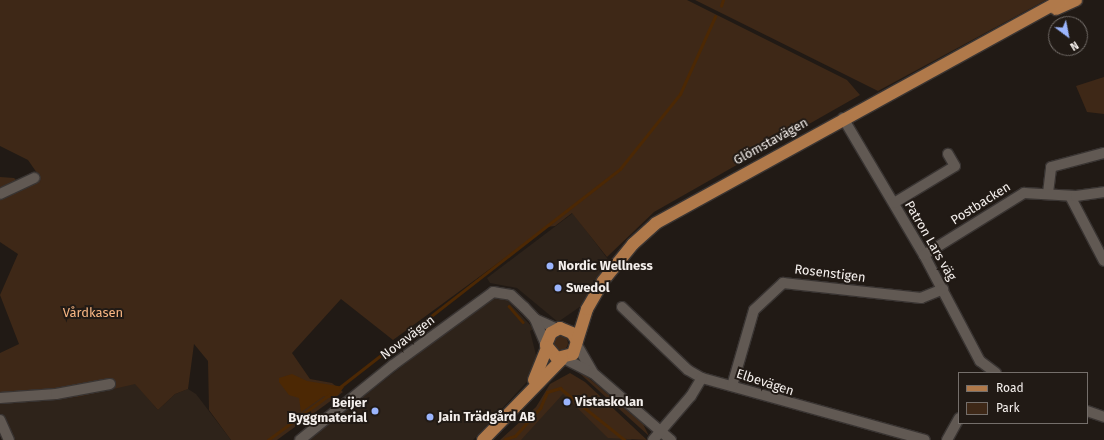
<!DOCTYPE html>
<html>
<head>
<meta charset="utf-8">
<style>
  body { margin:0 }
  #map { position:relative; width:1104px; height:440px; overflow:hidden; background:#211a15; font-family:"Fira Sans",sans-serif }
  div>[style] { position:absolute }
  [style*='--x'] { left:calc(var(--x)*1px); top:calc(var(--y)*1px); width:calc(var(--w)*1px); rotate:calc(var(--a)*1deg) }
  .built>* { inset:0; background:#2e231a }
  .green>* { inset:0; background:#3e2817 }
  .round { border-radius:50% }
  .water>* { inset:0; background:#4c2804 }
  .stream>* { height:2.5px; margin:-1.25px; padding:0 1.25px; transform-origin:1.25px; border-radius:1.25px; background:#4c2804 }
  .roads { filter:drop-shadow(1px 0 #393432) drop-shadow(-1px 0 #393432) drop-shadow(0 1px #393432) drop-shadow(0 -1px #393432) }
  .minor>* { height:10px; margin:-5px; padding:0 5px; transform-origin:5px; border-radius:5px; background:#615953 }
  .major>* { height:12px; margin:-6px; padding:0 6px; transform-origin:6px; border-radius:6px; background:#b0794a }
  .dots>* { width:11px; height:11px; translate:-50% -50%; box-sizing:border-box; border:2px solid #211a15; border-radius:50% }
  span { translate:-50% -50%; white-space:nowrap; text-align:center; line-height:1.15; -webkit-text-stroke:4px #211a15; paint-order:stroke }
  .street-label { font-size:13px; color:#f4efec }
  .poi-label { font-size:13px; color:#f4efec; font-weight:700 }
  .left { translate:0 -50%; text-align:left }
  .right { translate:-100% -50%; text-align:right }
  .park-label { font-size:13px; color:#f7b582 }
  .legend { position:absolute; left:958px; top:372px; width:130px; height:52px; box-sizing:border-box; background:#211a15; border:1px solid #756f6b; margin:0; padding:5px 7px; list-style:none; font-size:12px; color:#f4efec }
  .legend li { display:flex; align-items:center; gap:8px; height:20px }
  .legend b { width:20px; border:1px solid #756f6b }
  .north { position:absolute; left:1048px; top:16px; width:40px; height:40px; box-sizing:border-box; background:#211a15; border:1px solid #756f6b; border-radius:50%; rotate:148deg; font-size:11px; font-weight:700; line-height:16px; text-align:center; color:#f4efec }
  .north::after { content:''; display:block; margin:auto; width:14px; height:18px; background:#9bb5fd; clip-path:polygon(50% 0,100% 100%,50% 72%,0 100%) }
</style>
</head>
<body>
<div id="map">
  <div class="built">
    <div style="clip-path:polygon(573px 213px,610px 262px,581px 306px,558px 322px,517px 288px,490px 283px,487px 278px)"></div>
    <div style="clip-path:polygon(504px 297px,534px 329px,530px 331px,538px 363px,534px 374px,473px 440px,308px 440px,488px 299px)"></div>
    <div style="clip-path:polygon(135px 383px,158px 410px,175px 394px,188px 389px,196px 394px,231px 440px,12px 440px,0 414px,0 403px,79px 397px)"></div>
    <div style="clip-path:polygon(565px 385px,632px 440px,516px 440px)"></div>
  </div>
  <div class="green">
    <div style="clip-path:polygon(0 0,687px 0,847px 80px,860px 95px,654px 212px,607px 257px,572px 213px,555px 226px,547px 227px,393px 340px,341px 299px,292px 353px,310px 379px,332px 383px,343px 392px,277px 440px,231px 440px,209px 410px,208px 361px,194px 344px,188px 389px,175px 394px,158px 410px,135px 384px,79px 397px,0 403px,0 353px,19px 344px,0 295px,18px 254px,0 242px,0 197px,37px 180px,37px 173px,28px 160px,0 146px)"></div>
    <div style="clip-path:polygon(695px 0,1046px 0,878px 91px)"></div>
    <div style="clip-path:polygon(1104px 77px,1104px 114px,1087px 112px,1076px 86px)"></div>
    <div style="clip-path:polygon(0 177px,14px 178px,18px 182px,0 191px)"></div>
    <div class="round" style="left:554px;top:336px;width:14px;height:14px"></div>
    <div style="clip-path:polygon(578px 369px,643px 424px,649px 436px,577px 371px)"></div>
    <div style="clip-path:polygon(570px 373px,585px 382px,647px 440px,608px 438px,563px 394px,521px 440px,500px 440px,536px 407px,550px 384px)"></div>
  </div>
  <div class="water">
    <div style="clip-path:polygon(292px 374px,307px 381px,344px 387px,338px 395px,330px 398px,324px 396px,301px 412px,299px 398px,289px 395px,279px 382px,279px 378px)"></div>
  </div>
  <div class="stream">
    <div style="--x:721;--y:6;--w:6;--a:-72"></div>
    <div style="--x:509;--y:306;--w:21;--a:49"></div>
    <div style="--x:340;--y:387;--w:355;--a:-37.9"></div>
    <div style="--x:620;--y:169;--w:96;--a:-51.3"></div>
    <div style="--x:680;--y:94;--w:85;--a:-65.6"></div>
    <div style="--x:505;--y:439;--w:10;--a:-17"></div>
    <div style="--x:515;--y:436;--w:38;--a:-48"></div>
    <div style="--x:540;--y:408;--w:17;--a:-66"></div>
    <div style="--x:547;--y:392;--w:14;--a:-17"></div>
    <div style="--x:560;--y:388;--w:83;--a:38.7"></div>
    <div style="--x:268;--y:440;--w:76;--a:-36.4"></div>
  </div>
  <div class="roads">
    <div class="minor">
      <div style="--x:843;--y:118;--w:159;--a:59.4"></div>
      <div style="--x:924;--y:255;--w:120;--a:62.2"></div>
      <div style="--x:980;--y:361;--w:20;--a:37"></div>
      <div style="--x:1048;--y:193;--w:26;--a:-83"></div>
      <div style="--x:1051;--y:167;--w:55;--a:-14.8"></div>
      <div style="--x:0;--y:194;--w:38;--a:-25"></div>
      <div style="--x:1070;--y:196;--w:73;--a:62.4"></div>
      <div style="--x:894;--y:203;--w:71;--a:-31.2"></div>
      <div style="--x:955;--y:166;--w:14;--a:-120"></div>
      <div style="--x:924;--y:255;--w:118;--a:-31.8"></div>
      <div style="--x:1024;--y:193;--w:52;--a:3.3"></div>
      <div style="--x:1076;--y:196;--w:28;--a:-8"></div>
      <div style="--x:622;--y:307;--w:91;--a:43.7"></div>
      <div style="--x:688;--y:370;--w:16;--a:30"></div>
      <div style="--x:702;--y:378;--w:231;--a:15.5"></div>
      <div style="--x:535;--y:319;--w:24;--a:24"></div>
      <div style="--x:577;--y:345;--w:30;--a:60"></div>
      <div style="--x:565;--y:359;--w:31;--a:27"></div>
      <div style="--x:593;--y:373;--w:103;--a:40.7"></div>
      <div style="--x:732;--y:386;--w:79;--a:-73.9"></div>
      <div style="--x:754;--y:310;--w:40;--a:-43"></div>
      <div style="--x:783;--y:283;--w:139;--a:6.2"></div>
      <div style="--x:921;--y:298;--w:24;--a:-22"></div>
      <div style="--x:0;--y:398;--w:56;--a:-4.1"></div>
      <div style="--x:56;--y:394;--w:55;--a:-10.5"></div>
      <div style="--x:1087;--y:411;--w:18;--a:19"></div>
      <div style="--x:0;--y:420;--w:22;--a:66"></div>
      <div style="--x:300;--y:440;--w:119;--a:-38.9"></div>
      <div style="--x:393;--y:365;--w:124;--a:-36.1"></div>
      <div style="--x:493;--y:292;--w:18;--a:9"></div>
      <div style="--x:511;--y:295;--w:18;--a:43"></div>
      <div style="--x:524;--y:307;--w:16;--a:47"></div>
      <div style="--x:535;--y:319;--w:28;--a:67"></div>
      <div style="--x:653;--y:440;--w:58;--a:-49.2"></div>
      <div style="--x:691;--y:396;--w:21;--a:-59"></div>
      <div style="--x:947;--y:440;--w:25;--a:-61"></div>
    </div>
    <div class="major">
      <div style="--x:1056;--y:9;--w:22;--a:-24"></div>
      <div style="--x:577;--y:341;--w:9;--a:-122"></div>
      <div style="--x:572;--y:333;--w:13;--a:-157"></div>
      <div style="--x:560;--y:328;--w:10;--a:151"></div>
      <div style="--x:551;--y:333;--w:13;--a:113"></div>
      <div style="--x:546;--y:345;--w:17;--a:50"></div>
      <div style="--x:557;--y:358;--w:16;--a:-14"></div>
      <div style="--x:573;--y:354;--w:47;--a:-72.7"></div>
      <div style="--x:587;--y:309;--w:32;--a:-60"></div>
      <div style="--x:603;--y:281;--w:48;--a:-51"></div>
      <div style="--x:633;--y:244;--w:31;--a:-42"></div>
      <div style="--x:656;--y:223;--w:462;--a:-28.8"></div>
      <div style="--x:534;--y:380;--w:35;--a:-68"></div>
      <div style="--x:483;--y:440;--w:113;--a:-45.7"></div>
    </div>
  </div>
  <div class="dots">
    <div style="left:550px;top:266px;background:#9bb5fd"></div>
    <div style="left:558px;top:288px;background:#9bb5fd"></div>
    <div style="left:567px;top:402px;background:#9bb5fd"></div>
    <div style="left:375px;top:411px;background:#9bb5fd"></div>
    <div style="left:430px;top:417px;background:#9bb5fd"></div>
  </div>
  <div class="street-label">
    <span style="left:771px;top:142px;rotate:-29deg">Glömstavägen</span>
    <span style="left:981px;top:204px;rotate:-32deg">Postbacken</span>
    <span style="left:930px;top:241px;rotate:60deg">Patron Lars väg</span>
    <span style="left:830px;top:274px;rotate:7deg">Rosenstigen</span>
    <span style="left:408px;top:338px;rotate:-37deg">Novavägen</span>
    <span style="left:765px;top:383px;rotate:18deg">Elbevägen</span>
  </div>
  <div class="poi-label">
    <span class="left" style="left:558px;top:266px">Nordic Wellness</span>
    <span class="left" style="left:566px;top:288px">Swedol</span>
    <span class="left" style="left:575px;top:402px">Vistaskolan</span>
    <span class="right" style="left:367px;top:411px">Beijer<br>Byggmaterial</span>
    <span class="left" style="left:438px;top:417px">Jain Trädgård AB</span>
  </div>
  <div class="park-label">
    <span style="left:93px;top:313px">Vårdkasen</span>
  </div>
  <ul class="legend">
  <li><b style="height:5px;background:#b0794a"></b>Road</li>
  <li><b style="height:11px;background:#3e2817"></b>Park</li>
  </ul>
  <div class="north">N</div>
</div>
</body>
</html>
